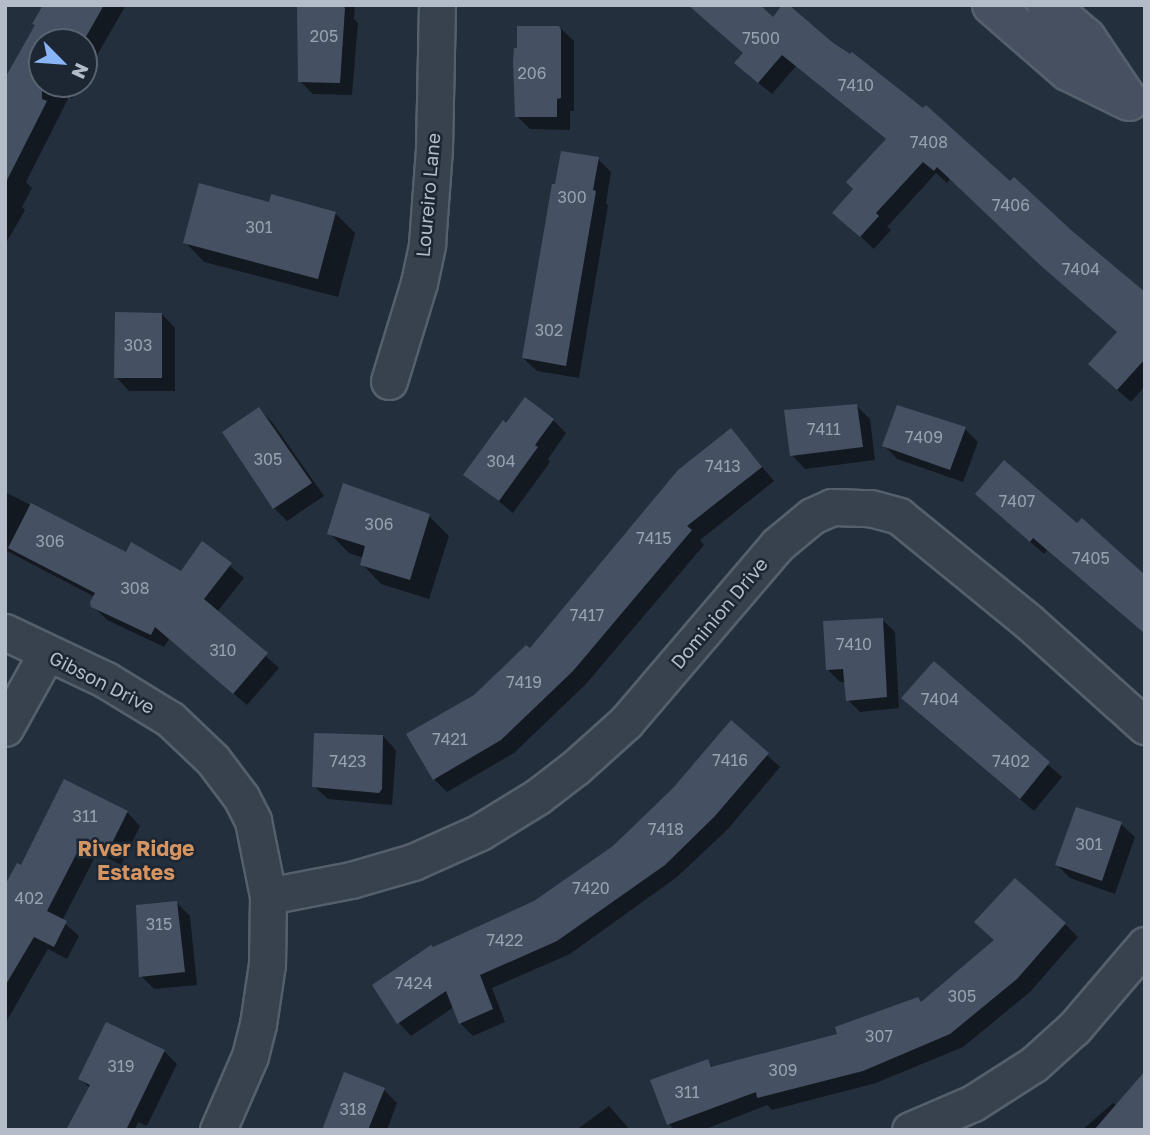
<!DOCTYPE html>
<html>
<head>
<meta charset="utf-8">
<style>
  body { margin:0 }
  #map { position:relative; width:1150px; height:1135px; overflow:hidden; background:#242f3e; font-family:"Golos Text",sans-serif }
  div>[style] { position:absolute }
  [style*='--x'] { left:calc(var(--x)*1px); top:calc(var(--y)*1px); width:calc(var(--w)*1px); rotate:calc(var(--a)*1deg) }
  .shadow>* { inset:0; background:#0007 }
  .building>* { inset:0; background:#455162 }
  .roads { filter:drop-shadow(2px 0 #565f6c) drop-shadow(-2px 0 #565f6c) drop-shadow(0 2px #565f6c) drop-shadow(0 -2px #565f6c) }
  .minor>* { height:35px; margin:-17.5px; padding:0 17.5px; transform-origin:17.5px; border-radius:17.5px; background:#38414e }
  .secondary>* { height:38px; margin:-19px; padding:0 19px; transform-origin:19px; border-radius:19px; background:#465061 }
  span { translate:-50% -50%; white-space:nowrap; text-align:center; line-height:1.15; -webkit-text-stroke:5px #1d2633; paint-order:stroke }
  .number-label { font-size:16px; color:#98a1af }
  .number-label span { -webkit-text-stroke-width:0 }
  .street-label { font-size:19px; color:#b4bcc9 }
  .neighbourhood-label { font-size:21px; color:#d59563; font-weight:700 }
  .frame { position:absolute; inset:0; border:7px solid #b4bcc9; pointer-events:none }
  .north { position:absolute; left:28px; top:28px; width:70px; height:70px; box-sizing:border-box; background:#1d2633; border:2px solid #59626f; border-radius:50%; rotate:115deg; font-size:19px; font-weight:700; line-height:28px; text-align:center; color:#b4bcc9 }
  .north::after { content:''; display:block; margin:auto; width:24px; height:32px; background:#8ab4f8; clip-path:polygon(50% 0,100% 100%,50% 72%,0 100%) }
</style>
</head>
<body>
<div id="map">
  <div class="shadow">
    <div style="clip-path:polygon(45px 5px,126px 5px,84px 78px,84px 42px,42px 42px,42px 84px,80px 84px,72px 99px,69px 97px,26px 182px,32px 188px,22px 207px,25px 210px,5px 245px,5px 82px,37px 26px)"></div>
    <div style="clip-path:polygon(296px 5px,355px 5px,354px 19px,358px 23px,352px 95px,313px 94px,300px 81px,299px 10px)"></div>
    <div style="clip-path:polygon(703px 16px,773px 19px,831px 44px,1145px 292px,1145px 386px,1131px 402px,1103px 377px,1119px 333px,951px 178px,947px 183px,936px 173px,887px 227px,891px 230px,874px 249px,848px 225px,887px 140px,796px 66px,772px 94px,749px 75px,744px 54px)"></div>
    <div style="clip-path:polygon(518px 28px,560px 28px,574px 41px,574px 111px,570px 111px,570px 130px,530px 129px,517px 116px)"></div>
    <div style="clip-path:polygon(598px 159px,611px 172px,606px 203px,608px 206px,579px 378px,537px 371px,523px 358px)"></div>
    <div style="clip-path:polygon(270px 204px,335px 213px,355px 233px,338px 297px,204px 262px,185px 242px)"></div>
    <div style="clip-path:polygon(162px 314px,175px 328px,175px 391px,129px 391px,116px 377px)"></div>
    <div style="clip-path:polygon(857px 406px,870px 419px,875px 460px,805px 469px,792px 455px)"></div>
    <div style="clip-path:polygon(259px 409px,272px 422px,324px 496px,287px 521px,274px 508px)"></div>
    <div style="clip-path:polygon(553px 420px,566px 433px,548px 459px,550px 462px,513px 513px,465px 474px,506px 425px)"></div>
    <div style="clip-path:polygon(965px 429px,978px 442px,963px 482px,897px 459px,884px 445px)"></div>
    <div style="clip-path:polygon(731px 430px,774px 481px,700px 540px,704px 545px,586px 684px,514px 753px,447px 792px,434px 779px,475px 696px,530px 651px)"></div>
    <div style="clip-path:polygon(5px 492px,127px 554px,182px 573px,203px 543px,244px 578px,217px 612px,279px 668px,247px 705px,169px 639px,164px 647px,107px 620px,93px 606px,95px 597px,5px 550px)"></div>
    <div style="clip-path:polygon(990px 507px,1077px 526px,1145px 576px,1145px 634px,1047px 550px,1044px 554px)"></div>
    <div style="clip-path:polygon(429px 516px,449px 536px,429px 599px,381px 584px,362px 564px,364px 558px,349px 553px,329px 533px)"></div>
    <div style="clip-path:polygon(882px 619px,895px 632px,899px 708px,860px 712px,848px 700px,846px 682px,840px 682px,828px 670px)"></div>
    <div style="clip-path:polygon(934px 663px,1062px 777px,1034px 811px,916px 711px)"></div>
    <div style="clip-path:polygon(731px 723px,780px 767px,728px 829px,677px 877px,570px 954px,492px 988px,505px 1022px,473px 1036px,460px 1023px,454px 1007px,411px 1036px,399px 1023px,433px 949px,535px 903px,614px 847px,675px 788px)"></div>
    <div style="clip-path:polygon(383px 736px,396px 750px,392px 805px,328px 799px,314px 786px)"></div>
    <div style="clip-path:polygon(127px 812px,140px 826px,121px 865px,97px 853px,62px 921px,79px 936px,67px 959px,48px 949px,5px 1024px,5px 887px,22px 868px)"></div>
    <div style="clip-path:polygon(1121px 824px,1135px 837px,1115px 894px,1070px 878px,1057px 865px)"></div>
    <div style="clip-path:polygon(177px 903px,190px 916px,197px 985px,154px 989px,141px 976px)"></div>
    <div style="clip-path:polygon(1065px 924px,1078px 937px,1030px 992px,963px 1047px,876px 1083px,772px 1110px,767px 1105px,703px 1130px,675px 1130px,669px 1124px,707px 1061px,714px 1068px,839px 1035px,922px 1003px,996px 941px)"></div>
    <div style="clip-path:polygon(164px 1051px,177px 1064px,147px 1126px,138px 1122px,135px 1130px,68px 1130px,90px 1088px,80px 1079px)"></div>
    <div style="clip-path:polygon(384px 1090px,397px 1103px,387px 1130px,324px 1130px)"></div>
    <div style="clip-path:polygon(1113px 1103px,1117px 1106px,1145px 1130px,1082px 1130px)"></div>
    <div style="clip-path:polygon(609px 1106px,630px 1130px,576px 1130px)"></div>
  </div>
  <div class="building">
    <div style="clip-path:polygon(43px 5px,104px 5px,83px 42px,42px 42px,42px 99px,47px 101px,5px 184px,5px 78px,35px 25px,32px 24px)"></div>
    <div style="clip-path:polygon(297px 5px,342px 5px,345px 8px,340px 83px,298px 82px)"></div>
    <div style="clip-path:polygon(688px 5px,760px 5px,773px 17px,782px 5px,789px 5px,832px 42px,850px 54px,852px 52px,923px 108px,926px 105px,1010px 181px,1014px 177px,1071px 230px,1145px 292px,1145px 359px,1117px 390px,1088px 364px,1117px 332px,1040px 265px,937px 167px,934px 171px,923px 162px,876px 213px,879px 216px,860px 237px,832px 213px,853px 189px,846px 182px,886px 139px,782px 55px,758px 83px,734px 63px,743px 53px)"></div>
    <div style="clip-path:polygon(517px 26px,559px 26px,561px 30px,561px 98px,557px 99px,557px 117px,515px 117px,513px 61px,514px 48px,517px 48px)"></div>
    <div style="clip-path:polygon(561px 151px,599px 157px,593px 190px,596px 191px,566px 366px,522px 358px,552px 184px,555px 184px)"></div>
    <div style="clip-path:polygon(199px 183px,269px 202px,271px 194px,336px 212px,318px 279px,183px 243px)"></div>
    <div style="clip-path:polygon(115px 312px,162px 313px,162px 378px,114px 378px)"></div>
    <div style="clip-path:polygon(525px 397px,554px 419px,535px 445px,538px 447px,499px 501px,463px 475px,503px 420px,506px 423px)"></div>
    <div style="clip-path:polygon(857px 404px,863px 447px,790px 456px,784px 410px)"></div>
    <div style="clip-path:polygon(897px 405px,966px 427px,950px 470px,882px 446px)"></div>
    <div style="clip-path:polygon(259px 407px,312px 483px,273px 509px,222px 432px)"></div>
    <div style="clip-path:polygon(731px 428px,762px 467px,687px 526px,692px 530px,573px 671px,501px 740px,433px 780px,406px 734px,474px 695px,526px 645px,530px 648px,678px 470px)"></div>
    <div style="clip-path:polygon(1004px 460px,1077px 523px,1082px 518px,1145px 575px,1145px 634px,1033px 538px,1030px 542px,975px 494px)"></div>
    <div style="clip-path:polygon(343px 483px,430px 514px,410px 580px,360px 565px,365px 546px,327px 534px)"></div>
    <div style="clip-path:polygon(31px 503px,126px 552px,131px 542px,181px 571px,202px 541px,232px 563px,204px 599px,268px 653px,233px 694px,155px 627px,151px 635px,91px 607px,90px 602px,95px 593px,8px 548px)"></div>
    <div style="clip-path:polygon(883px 618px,887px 697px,846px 701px,843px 669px,826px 670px,823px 621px)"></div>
    <div style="clip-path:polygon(934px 661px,1050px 762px,1020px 799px,901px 698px)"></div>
    <div style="clip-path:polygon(731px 720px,769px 753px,715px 816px,665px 865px,557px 941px,480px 975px,493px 1009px,459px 1024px,446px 991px,397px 1024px,372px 985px,431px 945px,433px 947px,534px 901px,613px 846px,674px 787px)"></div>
    <div style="clip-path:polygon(314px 733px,383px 735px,382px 789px,379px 793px,312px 787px)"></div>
    <div style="clip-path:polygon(64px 779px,128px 811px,107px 853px,83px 841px,47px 911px,67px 921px,54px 947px,34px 937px,5px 986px,5px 885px,17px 863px,21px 865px)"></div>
    <div style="clip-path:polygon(1076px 807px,1122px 822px,1102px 881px,1055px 865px)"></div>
    <div style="clip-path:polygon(1015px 878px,1066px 923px,1017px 979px,950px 1034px,863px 1071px,757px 1098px,756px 1092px,667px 1125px,650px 1080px,708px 1059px,711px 1067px,837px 1034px,835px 1027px,918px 997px,921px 1002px,994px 940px,974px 922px)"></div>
    <div style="clip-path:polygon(177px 901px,185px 972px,139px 977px,136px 905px)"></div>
    <div style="clip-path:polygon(106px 1022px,165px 1050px,126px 1130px,66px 1130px,90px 1085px,78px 1079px)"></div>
    <div style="clip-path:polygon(1145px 1071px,1145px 1130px,1094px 1130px)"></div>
    <div style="clip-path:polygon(344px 1072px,385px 1088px,368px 1130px,322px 1130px)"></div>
  </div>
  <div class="roads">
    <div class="minor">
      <div style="--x:389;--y:381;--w:102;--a:-73"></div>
      <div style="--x:419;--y:283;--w:40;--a:-78"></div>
      <div style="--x:427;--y:244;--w:96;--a:-85.8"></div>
      <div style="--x:434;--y:148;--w:143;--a:-88.8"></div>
      <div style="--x:5;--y:632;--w:112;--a:25.4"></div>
      <div style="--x:106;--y:680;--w:75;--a:31.4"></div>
      <div style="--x:170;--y:719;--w:59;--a:43.6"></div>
      <div style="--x:213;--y:760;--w:46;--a:52.9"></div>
      <div style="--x:241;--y:797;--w:27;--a:63"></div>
      <div style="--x:253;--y:821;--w:76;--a:78.7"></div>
      <div style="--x:268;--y:896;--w:68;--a:90.8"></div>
      <div style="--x:267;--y:964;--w:61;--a:98.5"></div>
      <div style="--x:258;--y:1024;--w:33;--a:104"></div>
      <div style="--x:250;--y:1056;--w:81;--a:113.4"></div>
      <div style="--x:5;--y:728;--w:85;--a:-61"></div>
      <div style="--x:268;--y:896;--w:85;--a:-10.9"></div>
      <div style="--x:351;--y:880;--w:65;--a:-16.2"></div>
      <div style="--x:413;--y:862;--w:73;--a:-24.1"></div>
      <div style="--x:480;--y:832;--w:67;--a:-31.6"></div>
      <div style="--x:537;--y:797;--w:49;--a:-37.6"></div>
      <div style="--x:576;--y:767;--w:67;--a:-42"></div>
      <div style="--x:626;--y:722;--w:233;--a:-49.5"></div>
      <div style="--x:777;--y:545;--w:45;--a:-39.6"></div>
      <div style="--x:812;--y:516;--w:22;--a:-24"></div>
      <div style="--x:832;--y:507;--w:38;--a:2"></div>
      <div style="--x:870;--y:508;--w:30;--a:15"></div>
      <div style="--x:899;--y:516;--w:168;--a:39.2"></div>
      <div style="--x:1029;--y:622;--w:156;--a:41.9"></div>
      <div style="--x:910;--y:1130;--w:69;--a:-23.2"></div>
      <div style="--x:973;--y:1103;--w:72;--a:-32.6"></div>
      <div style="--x:1034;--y:1064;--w:54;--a:-42"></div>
      <div style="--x:1074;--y:1028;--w:109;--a:-49.5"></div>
    </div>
    <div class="secondary">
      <div style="--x:992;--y:5;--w:101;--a:41"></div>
      <div style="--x:1068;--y:71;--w:68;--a:26.2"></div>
      <div style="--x:1047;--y:5;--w:51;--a:40.2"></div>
      <div style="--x:1086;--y:38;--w:73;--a:56.1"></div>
    </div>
  </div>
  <div class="number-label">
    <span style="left:324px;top:36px">205</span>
    <span style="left:761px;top:38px">7500</span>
    <span style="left:532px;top:73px">206</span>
    <span style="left:856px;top:85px">7410</span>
    <span style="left:929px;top:142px">7408</span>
    <span style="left:572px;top:197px">300</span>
    <span style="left:1011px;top:205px">7406</span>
    <span style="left:259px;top:227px">301</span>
    <span style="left:1081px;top:269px">7404</span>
    <span style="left:549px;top:330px">302</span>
    <span style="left:138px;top:345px">303</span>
    <span style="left:824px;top:429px">7411</span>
    <span style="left:924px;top:437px">7409</span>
    <span style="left:268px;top:459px">305</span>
    <span style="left:501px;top:461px">304</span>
    <span style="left:723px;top:466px">7413</span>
    <span style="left:1017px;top:501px">7407</span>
    <span style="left:379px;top:524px">306</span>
    <span style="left:654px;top:538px">7415</span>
    <span style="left:50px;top:541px">306</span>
    <span style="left:1091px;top:558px">7405</span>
    <span style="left:135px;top:588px">308</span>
    <span style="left:587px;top:615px">7417</span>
    <span style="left:854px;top:644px">7410</span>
    <span style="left:223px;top:650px">310</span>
    <span style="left:524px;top:682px">7419</span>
    <span style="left:940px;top:699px">7404</span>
    <span style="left:450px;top:739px">7421</span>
    <span style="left:730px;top:760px">7416</span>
    <span style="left:348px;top:761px">7423</span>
    <span style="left:1011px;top:761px">7402</span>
    <span style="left:85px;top:816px">311</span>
    <span style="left:666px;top:829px">7418</span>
    <span style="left:1089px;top:844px">301</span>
    <span style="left:591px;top:888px">7420</span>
    <span style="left:29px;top:898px">402</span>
    <span style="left:159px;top:924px">315</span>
    <span style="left:505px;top:940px">7422</span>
    <span style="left:414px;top:983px">7424</span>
    <span style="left:962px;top:996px">305</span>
    <span style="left:879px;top:1036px">307</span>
    <span style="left:121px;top:1066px">319</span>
    <span style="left:783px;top:1070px">309</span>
    <span style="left:687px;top:1092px">311</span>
    <span style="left:353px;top:1109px">318</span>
  </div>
  <div class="street-label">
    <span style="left:428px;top:195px;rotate:-85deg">Loureiro Lane</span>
    <span style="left:719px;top:613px;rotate:-50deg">Dominion Drive</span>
    <span style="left:102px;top:682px;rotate:27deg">Gibson Drive</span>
  </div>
  <div class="neighbourhood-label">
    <span style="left:136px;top:860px">River Ridge<br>Estates</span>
  </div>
  <div class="frame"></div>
  <div class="north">N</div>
</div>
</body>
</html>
